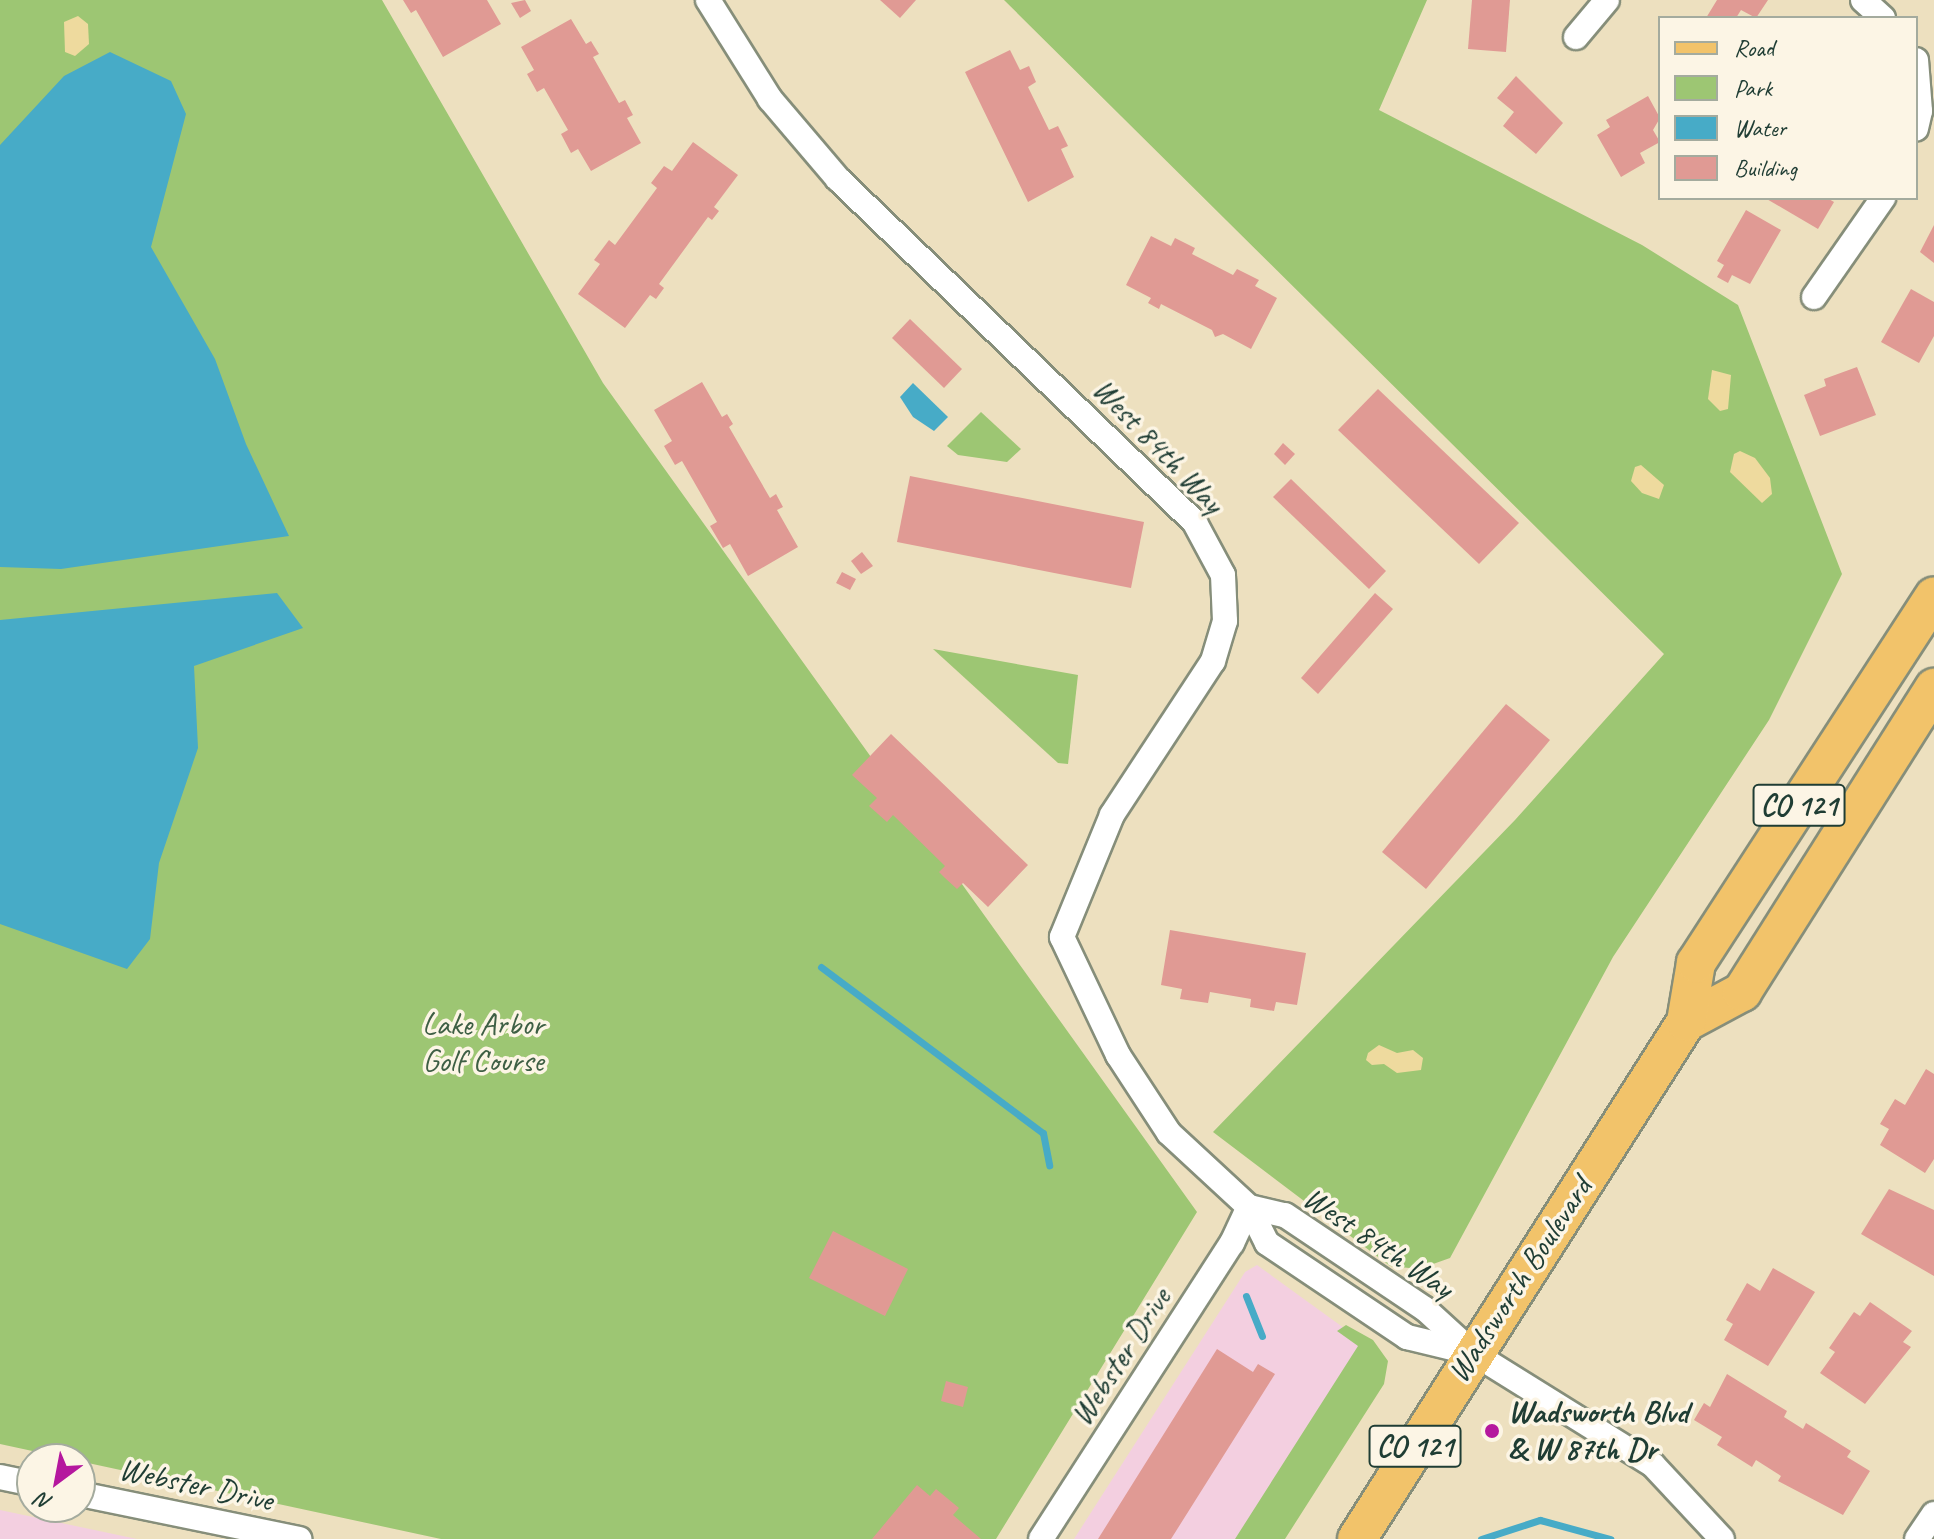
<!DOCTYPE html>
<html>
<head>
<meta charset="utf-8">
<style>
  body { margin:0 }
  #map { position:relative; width:1934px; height:1539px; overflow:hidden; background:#ede0bf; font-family:Caveat,sans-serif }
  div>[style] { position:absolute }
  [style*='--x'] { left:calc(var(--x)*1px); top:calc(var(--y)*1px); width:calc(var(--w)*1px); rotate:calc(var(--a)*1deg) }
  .built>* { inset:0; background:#f3cfe0 }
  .green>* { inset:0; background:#9dc673 }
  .sand>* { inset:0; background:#eeda9e }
  .water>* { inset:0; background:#47abc7 }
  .stream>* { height:7px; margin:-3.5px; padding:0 3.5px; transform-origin:3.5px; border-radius:3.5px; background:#47abc7 }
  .building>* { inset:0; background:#e09a94 }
  .roads { filter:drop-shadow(2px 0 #868e7a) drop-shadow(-2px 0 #868e7a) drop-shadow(0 2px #868e7a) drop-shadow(0 -2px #868e7a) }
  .street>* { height:24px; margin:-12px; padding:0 12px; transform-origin:12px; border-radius:12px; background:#fff }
  .primary>* { height:38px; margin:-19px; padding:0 19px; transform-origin:19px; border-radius:19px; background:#f2c36a }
  .dots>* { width:22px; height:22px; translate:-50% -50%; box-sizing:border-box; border:4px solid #fcf5e5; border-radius:50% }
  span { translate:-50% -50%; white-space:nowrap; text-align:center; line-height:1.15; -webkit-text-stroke:7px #fcf5e5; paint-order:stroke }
  .shield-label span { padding:2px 6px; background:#fcf5e5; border:2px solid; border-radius:6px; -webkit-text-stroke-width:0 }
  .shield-label { font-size:30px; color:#1f3d34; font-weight:700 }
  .street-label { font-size:32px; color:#1f3d34 }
  .park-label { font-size:32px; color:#3e5f44 }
  .poi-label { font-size:32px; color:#1f3d34; font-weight:700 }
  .left { translate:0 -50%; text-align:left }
  .legend { position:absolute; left:1658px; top:16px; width:260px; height:184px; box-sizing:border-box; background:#fcf5e5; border:2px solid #a4ab9e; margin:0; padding:10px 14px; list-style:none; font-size:24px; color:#1f3d34 }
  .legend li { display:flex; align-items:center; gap:16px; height:40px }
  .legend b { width:40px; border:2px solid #a4ab9e }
  .north { position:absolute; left:16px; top:1443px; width:80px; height:80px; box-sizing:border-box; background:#fcf5e5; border:2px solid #a4ab9e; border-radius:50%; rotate:212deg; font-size:22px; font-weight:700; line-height:32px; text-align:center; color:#1f3d34 }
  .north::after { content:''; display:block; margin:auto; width:28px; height:36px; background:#b5179e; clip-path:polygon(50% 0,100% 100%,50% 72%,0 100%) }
</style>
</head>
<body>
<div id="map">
  <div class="built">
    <div style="clip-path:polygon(1257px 1265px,1373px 1349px,1250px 1539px,1074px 1539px,1245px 1272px)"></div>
    <div style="clip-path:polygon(0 1510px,137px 1539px,0 1539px)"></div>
  </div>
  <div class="green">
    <div style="clip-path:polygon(0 0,382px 0,603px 383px,1197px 1212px,996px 1539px,441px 1539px,0 1444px)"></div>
    <div style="clip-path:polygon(1004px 0,1427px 0,1379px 110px,1642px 245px,1738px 305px,1842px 574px,1769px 720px,1613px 957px,1450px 1258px,1419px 1269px,1390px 1266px,1213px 1132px,1515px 820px,1664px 654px)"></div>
    <div style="clip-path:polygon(981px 412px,1021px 449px,1007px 462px,958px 455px,947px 446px)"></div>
    <div style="clip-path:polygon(933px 649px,1078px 675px,1068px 764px,1058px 763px)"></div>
    <div style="clip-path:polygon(1346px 1325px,1373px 1340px,1388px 1361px,1384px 1384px,1285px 1539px,1235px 1539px,1358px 1346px,1337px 1331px)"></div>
  </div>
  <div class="sand">
    <div style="clip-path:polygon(78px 16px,88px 24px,89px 44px,75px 56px,65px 52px,64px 22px)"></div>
    <div style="clip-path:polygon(1712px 370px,1731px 375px,1728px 409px,1720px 411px,1708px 399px)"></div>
    <div style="clip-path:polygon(1740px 451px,1755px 458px,1770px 478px,1772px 494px,1762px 503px,1730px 472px,1734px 454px)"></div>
    <div style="clip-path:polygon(1641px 465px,1664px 485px,1659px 499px,1642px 493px,1631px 481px,1635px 467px)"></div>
    <div style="clip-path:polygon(1379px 1045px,1397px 1053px,1413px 1050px,1423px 1058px,1421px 1070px,1397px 1073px,1384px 1064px,1372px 1065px,1366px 1060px,1368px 1053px)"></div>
  </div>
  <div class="water">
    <div style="clip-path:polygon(110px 52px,171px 81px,186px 114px,151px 247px,215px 359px,246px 444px,289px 536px,61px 569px,0 567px,0 145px,64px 76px)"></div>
    <div style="clip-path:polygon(913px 383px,948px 417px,934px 431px,913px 417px,900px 397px)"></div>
    <div style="clip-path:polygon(277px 593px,303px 628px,194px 666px,198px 748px,159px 863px,150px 939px,127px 969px,0 924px,0 620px)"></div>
  </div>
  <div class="stream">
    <div style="--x:821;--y:967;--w:277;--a:36.8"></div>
    <div style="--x:1043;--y:1133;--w:33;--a:79"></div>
    <div style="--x:1246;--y:1296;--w:43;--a:68.2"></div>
    <div style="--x:1481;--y:1539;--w:62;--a:-17.9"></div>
    <div style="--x:1540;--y:1520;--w:73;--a:15.2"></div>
  </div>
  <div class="building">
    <div style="clip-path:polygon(403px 0,487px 0,501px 24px,443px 57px,416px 10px,411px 13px)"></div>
    <div style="clip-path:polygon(525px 0,531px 11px,520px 18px,511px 3px)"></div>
    <div style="clip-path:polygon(880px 0,916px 0,900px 18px)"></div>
    <div style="clip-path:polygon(1472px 0,1510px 0,1506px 52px,1468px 49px)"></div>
    <div style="clip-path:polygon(1717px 0,1768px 0,1756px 18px,1741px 10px,1736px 18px,1706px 18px)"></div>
    <div style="clip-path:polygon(571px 19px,586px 44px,591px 41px,594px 46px,599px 54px,593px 57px,619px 103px,625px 100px,633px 115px,627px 118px,641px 143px,591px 171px,578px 149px,571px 153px,561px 134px,568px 130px,544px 88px,537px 92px,527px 74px,534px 70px,521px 47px)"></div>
    <div style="clip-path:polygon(1010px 50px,1020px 70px,1029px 66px,1036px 82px,1028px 87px,1049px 130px,1058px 126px,1068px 146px,1061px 149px,1074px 177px,1028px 202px,965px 72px)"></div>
    <div style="clip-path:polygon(1516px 76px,1563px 123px,1536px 154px,1503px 126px,1514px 112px,1497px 98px)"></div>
    <div style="clip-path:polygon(1648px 96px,1660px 118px,1653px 130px,1660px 142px,1640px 153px,1645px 163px,1621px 177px,1597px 135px,1610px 127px,1606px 120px)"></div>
    <div style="clip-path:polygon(693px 142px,738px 175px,714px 207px,719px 211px,712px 220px,708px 217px,659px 284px,664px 288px,656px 299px,650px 295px,625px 328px,578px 294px,600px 264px,594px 260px,609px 240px,615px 245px,657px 188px,651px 183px,664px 166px,672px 171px)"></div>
    <div style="clip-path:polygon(1765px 198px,1827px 198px,1834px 202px,1818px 229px)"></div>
    <div style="clip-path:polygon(1746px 210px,1781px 230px,1750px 284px,1732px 275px,1728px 283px,1717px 277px,1724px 265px,1717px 261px)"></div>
    <div style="clip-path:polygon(1934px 225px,1934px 263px,1920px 252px)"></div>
    <div style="clip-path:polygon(1151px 236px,1171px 246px,1175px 238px,1195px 248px,1192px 254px,1233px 275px,1237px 269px,1259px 280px,1255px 286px,1277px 298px,1251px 349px,1223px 334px,1215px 337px,1212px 330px,1161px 304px,1159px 309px,1148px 303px,1151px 298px,1126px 285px)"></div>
    <div style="clip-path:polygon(1911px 289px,1934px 302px,1934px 336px,1919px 363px,1881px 342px)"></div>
    <div style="clip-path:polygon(910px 319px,962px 369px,944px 388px,892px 338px)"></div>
    <div style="clip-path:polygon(1857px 367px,1876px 415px,1820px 436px,1804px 395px,1826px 386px,1824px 379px)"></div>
    <div style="clip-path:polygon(702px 382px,722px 417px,727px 414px,733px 424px,729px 427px,770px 498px,776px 494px,783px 507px,777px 510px,798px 547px,748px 576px,730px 544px,723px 548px,710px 526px,717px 522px,682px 461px,675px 465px,664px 446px,672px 441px,654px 410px)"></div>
    <div style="clip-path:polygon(1378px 389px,1519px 523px,1479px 564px,1338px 430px)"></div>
    <div style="clip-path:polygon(1283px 443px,1295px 454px,1285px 465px,1274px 454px)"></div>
    <div style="clip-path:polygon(910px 476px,1144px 522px,1131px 588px,897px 542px)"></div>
    <div style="clip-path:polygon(1291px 479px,1386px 571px,1369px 589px,1273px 497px)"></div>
    <div style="clip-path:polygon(862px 552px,873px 566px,861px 574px,851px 561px)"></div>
    <div style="clip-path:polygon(842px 572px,856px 579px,850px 590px,836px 583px)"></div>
    <div style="clip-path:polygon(1375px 593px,1393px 609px,1318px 694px,1301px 678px)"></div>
    <div style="clip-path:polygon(1506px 704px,1550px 740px,1426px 889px,1382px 852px)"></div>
    <div style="clip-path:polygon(891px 734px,1028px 865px,988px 907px,963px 883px,957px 889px,945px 878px,939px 872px,945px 866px,893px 815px,887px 822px,869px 806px,877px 798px,852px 775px)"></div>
    <div style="clip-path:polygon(1170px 930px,1306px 953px,1297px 1005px,1276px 1002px,1274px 1011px,1250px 1007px,1251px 999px,1210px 992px,1208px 1003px,1180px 999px,1182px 989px,1161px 985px)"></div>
    <div style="clip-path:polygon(1926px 1069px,1934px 1074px,1934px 1159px,1925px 1173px,1880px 1145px,1889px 1129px,1880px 1124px,1895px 1099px,1905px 1105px)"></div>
    <div style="clip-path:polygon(1889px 1189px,1934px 1210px,1934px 1276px,1861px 1234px)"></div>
    <div style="clip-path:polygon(833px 1231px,908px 1269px,885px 1316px,809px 1278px)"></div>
    <div style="clip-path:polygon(1773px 1268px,1815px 1292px,1768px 1366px,1724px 1340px,1733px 1324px,1726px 1320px,1747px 1283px,1760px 1291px)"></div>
    <div style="clip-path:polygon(1870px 1302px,1912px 1331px,1903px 1342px,1911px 1347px,1865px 1404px,1820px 1373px,1835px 1352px,1829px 1348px,1854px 1312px,1860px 1316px)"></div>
    <div style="clip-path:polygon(1217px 1349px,1253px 1372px,1258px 1364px,1275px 1374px,1171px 1539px,1098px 1539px)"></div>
    <div style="clip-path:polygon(1727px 1374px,1787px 1411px,1784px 1417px,1803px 1429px,1806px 1423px,1851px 1451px,1847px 1457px,1870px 1471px,1843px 1515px,1778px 1481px,1781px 1476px,1756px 1460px,1752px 1467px,1717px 1445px,1722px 1437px,1694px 1420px,1704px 1403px,1710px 1407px)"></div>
    <div style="clip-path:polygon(946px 1381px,968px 1387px,963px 1407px,941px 1401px)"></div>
    <div style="clip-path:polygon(917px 1485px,930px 1496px,936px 1489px,959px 1508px,953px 1515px,981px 1539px,872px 1539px)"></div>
  </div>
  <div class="roads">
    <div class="street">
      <div style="--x:708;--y:0;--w:117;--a:57.9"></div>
      <div style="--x:770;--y:99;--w:105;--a:49.6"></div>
      <div style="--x:838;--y:179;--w:496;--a:43.9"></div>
      <div style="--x:1195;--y:523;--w:59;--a:61.7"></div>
      <div style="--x:1223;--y:575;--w:46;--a:87.5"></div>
      <div style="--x:1225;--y:621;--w:42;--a:106.7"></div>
      <div style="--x:1213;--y:661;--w:184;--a:123.3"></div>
      <div style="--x:1112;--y:815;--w:132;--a:112.3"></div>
      <div style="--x:1062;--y:937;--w:131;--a:64.6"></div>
      <div style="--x:1118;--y:1055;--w:93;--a:56.8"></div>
      <div style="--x:1169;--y:1133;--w:109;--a:42.8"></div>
      <div style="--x:1249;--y:1207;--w:40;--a:63.4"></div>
      <div style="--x:1267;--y:1243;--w:169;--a:33.9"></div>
      <div style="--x:1407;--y:1337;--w:68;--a:13.6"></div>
      <div style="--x:1863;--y:0;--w:27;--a:42"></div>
      <div style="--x:1576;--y:37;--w:48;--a:-50"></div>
      <div style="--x:1916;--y:60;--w:51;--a:85.5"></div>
      <div style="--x:1920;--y:111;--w:18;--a:103"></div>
      <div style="--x:1814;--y:297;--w:121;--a:-55.1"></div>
      <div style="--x:1249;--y:1207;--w:37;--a:13"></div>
      <div style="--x:1285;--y:1215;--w:169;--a:33.9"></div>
      <div style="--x:1425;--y:1309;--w:65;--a:42.5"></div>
      <div style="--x:1473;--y:1353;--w:212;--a:31.9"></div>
      <div style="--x:1653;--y:1465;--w:101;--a:47"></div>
      <div style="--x:0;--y:1477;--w:33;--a:12"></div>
      <div style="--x:80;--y:1494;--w:224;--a:11.6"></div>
      <div style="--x:1041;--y:1539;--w:352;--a:-57.2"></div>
      <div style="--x:1232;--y:1243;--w:40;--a:-65"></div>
      <div style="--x:1917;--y:1539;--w:30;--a:-56"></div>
    </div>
    <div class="primary">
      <div style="--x:1686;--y:1022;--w:64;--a:-28.2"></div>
      <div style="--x:1742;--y:992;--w:360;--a:-57.7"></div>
      <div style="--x:1357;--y:1539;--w:613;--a:-57.53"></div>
      <div style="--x:1686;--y:1022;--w:60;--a:-80.4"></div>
      <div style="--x:1696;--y:963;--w:437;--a:-57"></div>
    </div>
  </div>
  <div class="dots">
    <div style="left:1492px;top:1431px;background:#b5179e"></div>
  </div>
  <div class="shield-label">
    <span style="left:1799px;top:805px">CO 121</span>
    <span style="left:1415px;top:1446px">CO 121</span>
  </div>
  <div class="street-label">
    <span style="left:1158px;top:446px;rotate:46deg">West 84th Way</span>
    <span style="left:1378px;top:1243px;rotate:34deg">West 84th Way</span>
    <span style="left:1520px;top:1280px;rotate:-57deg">Wadsworth Boulevard</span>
    <span style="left:1121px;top:1357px;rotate:-57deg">Webster Drive</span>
    <span style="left:196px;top:1485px;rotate:12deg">Webster Drive</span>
  </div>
  <div class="park-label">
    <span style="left:483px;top:1043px">Lake Arbor<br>Golf Course</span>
  </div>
  <div class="poi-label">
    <span class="left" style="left:1508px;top:1431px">Wadsworth Blvd<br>&amp; W 87th Dr</span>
  </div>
  <ul class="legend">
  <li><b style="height:10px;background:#f2c36a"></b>Road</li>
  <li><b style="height:22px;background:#9dc673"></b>Park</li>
  <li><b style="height:22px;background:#47abc7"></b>Water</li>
  <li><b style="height:22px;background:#e09a94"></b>Building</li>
  </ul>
  <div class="north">N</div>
</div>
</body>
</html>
